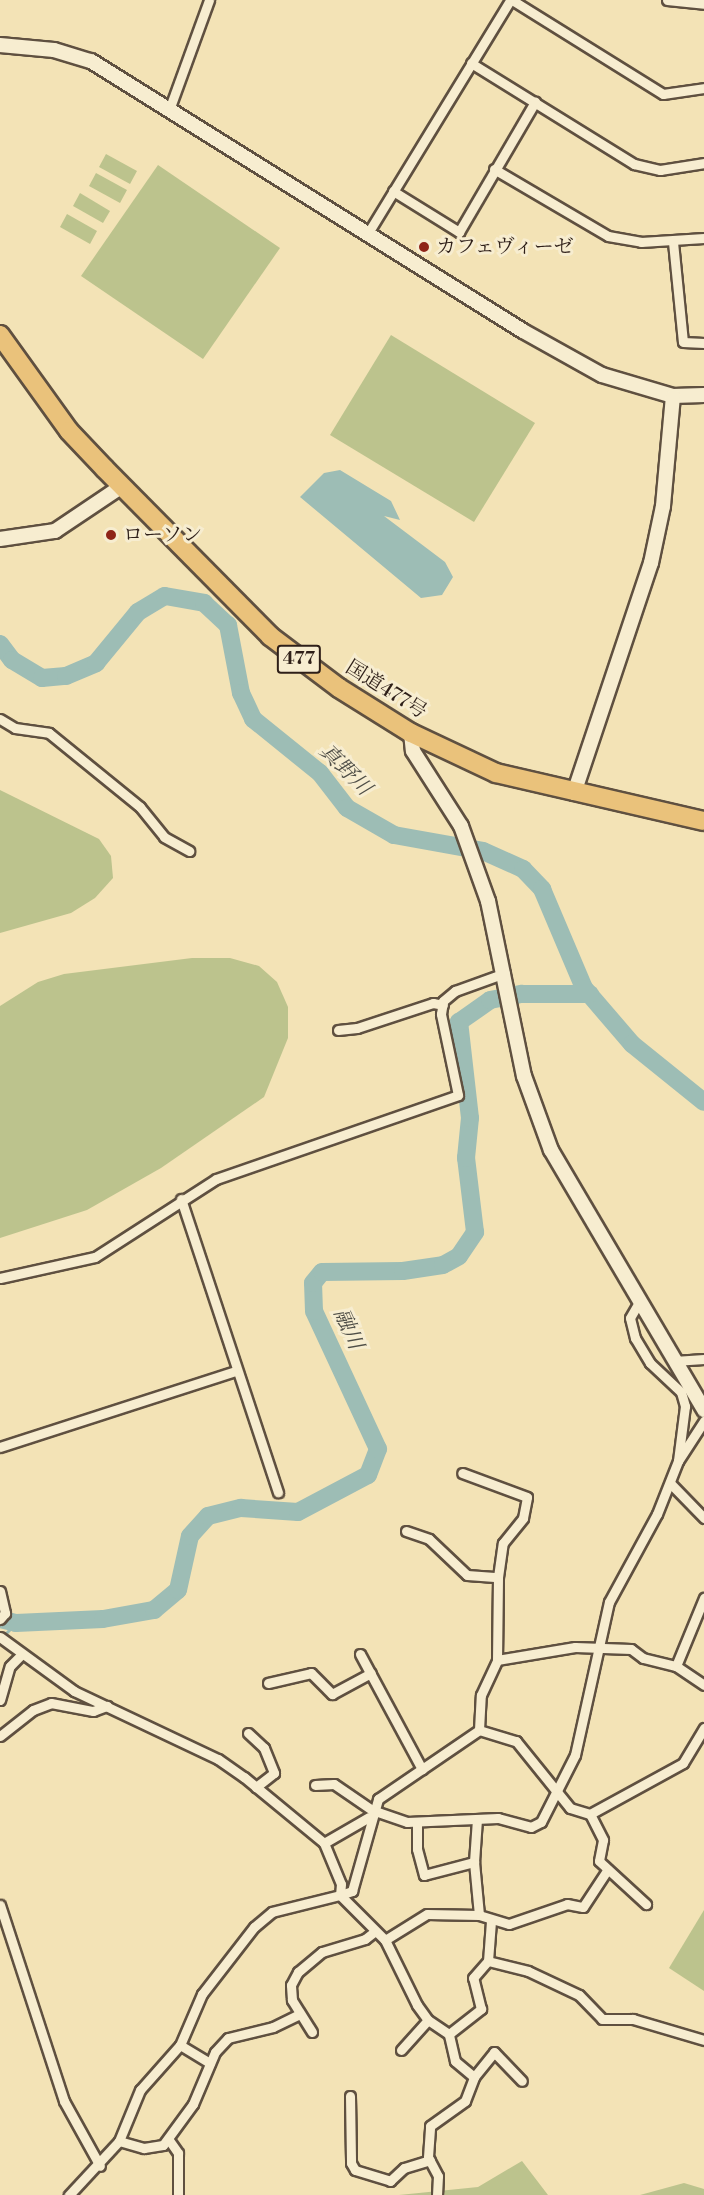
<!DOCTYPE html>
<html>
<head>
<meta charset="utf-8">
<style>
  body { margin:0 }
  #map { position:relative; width:704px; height:2195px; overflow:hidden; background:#f3e3b6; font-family:"Libre Bodoni","Noto Serif JP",serif }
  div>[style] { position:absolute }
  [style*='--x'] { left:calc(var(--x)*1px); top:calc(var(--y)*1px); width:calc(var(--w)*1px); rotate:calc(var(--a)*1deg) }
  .green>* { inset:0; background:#bcc38d }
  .water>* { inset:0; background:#9dbdb5 }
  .stream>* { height:3px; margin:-1.5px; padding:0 1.5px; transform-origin:1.5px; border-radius:1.5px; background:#9dbdb5 }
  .river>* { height:18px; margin:-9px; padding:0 9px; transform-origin:9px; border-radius:9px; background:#9dbdb5 }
  .roads { filter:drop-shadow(2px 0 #5f5040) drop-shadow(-2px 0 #5f5040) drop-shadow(0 2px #5f5040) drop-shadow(0 -2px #5f5040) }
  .street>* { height:9px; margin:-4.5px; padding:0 4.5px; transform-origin:4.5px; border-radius:4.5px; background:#f7edd0 }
  .secondary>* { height:14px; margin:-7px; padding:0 7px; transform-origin:7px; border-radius:7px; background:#f7edd0 }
  .highway>* { height:18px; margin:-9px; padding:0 9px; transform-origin:9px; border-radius:9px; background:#eac27b }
  .dots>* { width:16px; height:16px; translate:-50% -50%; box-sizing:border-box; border:3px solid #f7edd0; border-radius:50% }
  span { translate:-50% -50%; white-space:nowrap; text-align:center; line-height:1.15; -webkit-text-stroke:6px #f7edd0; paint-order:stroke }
  .shield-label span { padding:2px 4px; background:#f7edd0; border:2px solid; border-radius:4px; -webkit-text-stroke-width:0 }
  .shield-label { font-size:18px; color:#2e1f18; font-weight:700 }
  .poi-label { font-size:20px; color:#2e1f18 }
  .left { translate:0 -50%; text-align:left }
  .street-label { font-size:20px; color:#2e1f18 }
  .water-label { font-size:21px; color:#4f4e47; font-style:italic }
</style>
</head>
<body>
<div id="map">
  <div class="green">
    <div style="clip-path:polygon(106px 154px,137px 171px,130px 184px,99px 167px)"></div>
    <div style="clip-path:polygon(158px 165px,280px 248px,203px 359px,81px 276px)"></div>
    <div style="clip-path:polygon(96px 173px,127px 190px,120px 203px,89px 186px)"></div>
    <div style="clip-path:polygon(80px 193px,110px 211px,103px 223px,73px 206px)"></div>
    <div style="clip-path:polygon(67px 214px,97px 231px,90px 244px,60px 227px)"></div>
    <div style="clip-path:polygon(391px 335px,535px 423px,474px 522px,330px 435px)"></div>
    <div style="clip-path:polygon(0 790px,99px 839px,111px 856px,113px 878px,95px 898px,71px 913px,0 933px)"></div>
    <div style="clip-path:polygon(192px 958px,230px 958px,259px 966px,277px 982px,288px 1007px,288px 1038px,264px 1097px,161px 1168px,87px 1210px,0 1238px,0 1006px,38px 982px,64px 974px)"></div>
    <div style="clip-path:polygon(704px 1910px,704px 1991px,669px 1968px)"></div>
    <div style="clip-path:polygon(522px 2161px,548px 2195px,399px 2195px,478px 2187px)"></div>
    <div style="clip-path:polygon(684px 2183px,704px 2189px,704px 2195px,640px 2195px)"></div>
  </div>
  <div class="water">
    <div style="clip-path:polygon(340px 470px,391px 501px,400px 520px,384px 516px,445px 562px,453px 577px,442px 595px,421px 598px,300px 497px,324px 473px)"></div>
  </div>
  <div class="stream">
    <div style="--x:3;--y:1636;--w:18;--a:-45"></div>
  </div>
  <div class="river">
    <div style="--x:0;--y:644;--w:20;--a:53"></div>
    <div style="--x:12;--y:660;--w:35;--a:31"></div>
    <div style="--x:42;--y:678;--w:24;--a:-5"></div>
    <div style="--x:66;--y:676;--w:33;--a:-23"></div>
    <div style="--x:96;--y:663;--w:66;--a:-50.5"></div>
    <div style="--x:138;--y:612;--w:31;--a:-31"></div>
    <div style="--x:165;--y:596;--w:40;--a:10"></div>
    <div style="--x:204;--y:603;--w:33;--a:43"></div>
    <div style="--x:228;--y:625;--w:69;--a:79.2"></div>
    <div style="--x:241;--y:693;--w:29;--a:65"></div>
    <div style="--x:253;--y:719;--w:86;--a:38.9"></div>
    <div style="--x:320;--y:773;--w:44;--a:52.4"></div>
    <div style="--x:347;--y:808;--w:54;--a:29.9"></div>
    <div style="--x:394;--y:835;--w:90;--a:10.2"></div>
    <div style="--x:483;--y:851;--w:44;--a:24.2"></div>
    <div style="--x:523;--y:869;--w:28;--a:46"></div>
    <div style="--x:542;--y:889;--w:108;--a:67"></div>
    <div style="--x:584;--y:988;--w:74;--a:49.4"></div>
    <div style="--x:632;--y:1044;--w:92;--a:38.9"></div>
    <div style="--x:0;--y:1619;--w:16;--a:14"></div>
    <div style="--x:16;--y:1623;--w:87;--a:-2.6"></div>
    <div style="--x:103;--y:1619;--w:52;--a:-10"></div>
    <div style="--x:154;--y:1610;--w:31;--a:-40"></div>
    <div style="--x:178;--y:1590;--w:55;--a:-77.5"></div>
    <div style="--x:190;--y:1536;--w:27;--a:-48"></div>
    <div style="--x:208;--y:1516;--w:34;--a:-14"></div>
    <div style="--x:241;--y:1508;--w:57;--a:4"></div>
    <div style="--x:298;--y:1512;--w:79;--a:-27.9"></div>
    <div style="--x:368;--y:1475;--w:28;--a:-69"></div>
    <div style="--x:378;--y:1449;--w:152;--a:-114.9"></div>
    <div style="--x:314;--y:1311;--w:28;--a:-92"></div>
    <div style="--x:313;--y:1283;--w:14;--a:-51"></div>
    <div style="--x:322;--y:1272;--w:81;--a:-0.7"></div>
    <div style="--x:403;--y:1271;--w:40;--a:-8.5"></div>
    <div style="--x:443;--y:1265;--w:18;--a:-29"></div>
    <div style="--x:459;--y:1256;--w:29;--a:-56"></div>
    <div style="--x:475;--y:1232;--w:75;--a:-96.9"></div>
    <div style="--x:466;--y:1158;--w:40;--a:-84.3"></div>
    <div style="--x:470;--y:1118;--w:97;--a:-96.5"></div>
    <div style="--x:459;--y:1022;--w:38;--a:-35"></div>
    <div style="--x:490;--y:1000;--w:33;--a:-11"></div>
    <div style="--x:522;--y:994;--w:68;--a:0"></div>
  </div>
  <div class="roads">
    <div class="street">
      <div style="--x:512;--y:0;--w:178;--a:31.9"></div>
      <div style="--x:663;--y:94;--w:41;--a:-8.3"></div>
      <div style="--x:667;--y:0;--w:37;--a:6"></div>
      <div style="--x:471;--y:63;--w:192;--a:31.8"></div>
      <div style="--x:634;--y:164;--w:27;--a:13"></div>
      <div style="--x:660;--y:170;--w:45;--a:-9"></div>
      <div style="--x:169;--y:110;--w:117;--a:-70"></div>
      <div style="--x:494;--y:169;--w:132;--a:30.4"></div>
      <div style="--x:608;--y:236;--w:34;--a:10"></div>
      <div style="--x:641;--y:242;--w:63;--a:-3.6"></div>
      <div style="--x:393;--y:191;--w:78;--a:31.8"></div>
      <div style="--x:459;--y:232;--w:151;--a:-59.7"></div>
      <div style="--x:368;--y:233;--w:273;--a:-58.6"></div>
      <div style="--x:673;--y:242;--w:100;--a:84.3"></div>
      <div style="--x:683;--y:342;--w:21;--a:3"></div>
      <div style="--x:0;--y:719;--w:17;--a:31"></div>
      <div style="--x:15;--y:728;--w:34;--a:8"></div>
      <div style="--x:49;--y:733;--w:117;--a:39.1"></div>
      <div style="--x:140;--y:807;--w:38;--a:51"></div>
      <div style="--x:164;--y:837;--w:29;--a:29"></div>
      <div style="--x:338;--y:1030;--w:19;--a:-6"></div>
      <div style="--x:357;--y:1028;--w:80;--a:-18.2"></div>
      <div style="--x:433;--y:1003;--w:10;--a:11"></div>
      <div style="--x:181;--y:1199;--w:309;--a:71.7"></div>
      <div style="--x:0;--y:1278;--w:97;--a:-12.5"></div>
      <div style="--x:95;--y:1257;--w:144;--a:-32.8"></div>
      <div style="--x:216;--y:1179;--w:256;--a:-19.1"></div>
      <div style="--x:458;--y:1095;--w:83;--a:-101.9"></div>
      <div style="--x:441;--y:1014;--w:13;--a:-81"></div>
      <div style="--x:443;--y:1001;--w:16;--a:-40"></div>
      <div style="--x:455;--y:991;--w:53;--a:-19.8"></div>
      <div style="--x:638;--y:1304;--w:16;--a:120"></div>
      <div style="--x:630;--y:1318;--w:21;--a:76"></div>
      <div style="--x:635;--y:1338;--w:29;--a:59"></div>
      <div style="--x:650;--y:1363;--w:42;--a:43.1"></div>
      <div style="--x:681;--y:1392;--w:15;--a:74"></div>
      <div style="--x:685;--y:1406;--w:55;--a:97.3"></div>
      <div style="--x:674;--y:1361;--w:30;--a:-4"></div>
      <div style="--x:0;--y:1447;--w:247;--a:-17.9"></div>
      <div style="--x:670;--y:1483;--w:49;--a:45.8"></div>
      <div style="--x:406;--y:1531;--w:24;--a:19"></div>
      <div style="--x:429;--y:1539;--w:52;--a:43.5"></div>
      <div style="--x:467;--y:1575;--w:31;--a:4"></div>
      <div style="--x:498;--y:1577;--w:34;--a:-82"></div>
      <div style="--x:503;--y:1543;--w:32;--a:-51"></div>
      <div style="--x:523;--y:1518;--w:21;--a:-79"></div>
      <div style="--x:527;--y:1497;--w:69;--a:-159.7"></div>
      <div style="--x:0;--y:1591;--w:23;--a:77"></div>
      <div style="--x:5;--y:1613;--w:8;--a:130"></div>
      <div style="--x:0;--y:1637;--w:92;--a:36.1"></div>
      <div style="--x:74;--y:1691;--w:159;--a:25.3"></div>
      <div style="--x:218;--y:1759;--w:32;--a:35"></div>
      <div style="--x:244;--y:1777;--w:104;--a:39.5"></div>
      <div style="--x:324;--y:1843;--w:44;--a:67.5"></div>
      <div style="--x:341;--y:1884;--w:11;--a:95"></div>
      <div style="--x:340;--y:1895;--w:70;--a:166"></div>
      <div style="--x:272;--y:1912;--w:23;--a:140"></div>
      <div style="--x:254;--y:1927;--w:85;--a:127.8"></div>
      <div style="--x:202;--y:1994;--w:56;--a:113.3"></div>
      <div style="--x:180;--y:2045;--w:60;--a:131.6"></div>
      <div style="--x:140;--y:2090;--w:55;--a:112.4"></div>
      <div style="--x:119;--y:2141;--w:74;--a:132.8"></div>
      <div style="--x:360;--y:1654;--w:131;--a:61.7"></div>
      <div style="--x:497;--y:1660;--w:79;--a:-9.5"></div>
      <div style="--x:575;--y:1647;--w:56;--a:2"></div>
      <div style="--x:631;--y:1649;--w:15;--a:37"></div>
      <div style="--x:643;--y:1658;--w:34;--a:14"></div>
      <div style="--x:676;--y:1666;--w:34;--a:34"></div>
      <div style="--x:676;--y:1666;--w:74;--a:-67.6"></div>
      <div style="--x:268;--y:1683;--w:44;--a:-13.1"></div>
      <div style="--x:311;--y:1673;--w:30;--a:45"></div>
      <div style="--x:332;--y:1694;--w:44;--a:-28.3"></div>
      <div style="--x:0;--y:1700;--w:35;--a:-74"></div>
      <div style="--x:10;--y:1666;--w:16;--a:-45"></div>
      <div style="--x:479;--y:1730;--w:39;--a:17"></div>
      <div style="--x:516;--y:1741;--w:86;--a:51.1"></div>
      <div style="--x:570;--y:1808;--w:21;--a:17"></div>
      <div style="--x:590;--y:1814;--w:106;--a:-28.7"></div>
      <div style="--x:683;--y:1763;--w:41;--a:-59"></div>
      <div style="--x:248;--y:1733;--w:22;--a:43"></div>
      <div style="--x:264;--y:1748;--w:27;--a:68"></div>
      <div style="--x:274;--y:1773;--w:23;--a:142"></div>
      <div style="--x:0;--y:1736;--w:42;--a:-38.2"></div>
      <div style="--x:33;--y:1710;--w:19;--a:-21"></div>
      <div style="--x:51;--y:1703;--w:43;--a:10.8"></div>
      <div style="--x:93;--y:1711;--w:15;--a:-20"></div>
      <div style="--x:315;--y:1785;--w:19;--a:-3"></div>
      <div style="--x:334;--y:1784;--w:46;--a:34.4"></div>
      <div style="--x:372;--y:1810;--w:37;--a:19"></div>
      <div style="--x:407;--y:1822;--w:91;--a:-2.5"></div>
      <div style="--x:498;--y:1818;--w:34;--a:15"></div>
      <div style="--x:531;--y:1827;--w:11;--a:-27"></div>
      <div style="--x:541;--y:1822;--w:75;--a:-63.1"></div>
      <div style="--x:575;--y:1755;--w:157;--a:-77.5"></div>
      <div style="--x:609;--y:1602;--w:100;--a:-61.4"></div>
      <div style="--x:657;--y:1514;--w:57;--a:-68.4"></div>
      <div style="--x:678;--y:1461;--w:48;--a:-57"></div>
      <div style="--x:590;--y:1814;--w:29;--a:63"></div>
      <div style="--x:603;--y:1840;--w:21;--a:101"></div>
      <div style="--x:599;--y:1861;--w:64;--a:42.5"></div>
      <div style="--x:477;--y:1819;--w:43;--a:94"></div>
      <div style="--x:474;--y:1862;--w:53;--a:84.6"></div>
      <div style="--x:417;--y:1823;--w:26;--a:90"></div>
      <div style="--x:417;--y:1849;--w:27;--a:75"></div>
      <div style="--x:424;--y:1875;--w:52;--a:-14.6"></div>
      <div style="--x:324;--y:1843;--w:52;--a:-30"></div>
      <div style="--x:340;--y:1895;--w:13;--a:-18"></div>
      <div style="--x:352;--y:1891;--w:96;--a:-74.2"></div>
      <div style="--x:378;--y:1799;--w:122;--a:-34.3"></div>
      <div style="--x:479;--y:1730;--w:35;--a:-87"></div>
      <div style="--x:481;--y:1695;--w:38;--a:-65"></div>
      <div style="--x:497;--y:1660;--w:83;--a:-89.3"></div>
      <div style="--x:340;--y:1895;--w:64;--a:45"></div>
      <div style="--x:385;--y:1940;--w:72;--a:63.8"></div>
      <div style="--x:417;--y:2005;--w:19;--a:54"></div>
      <div style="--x:428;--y:2020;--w:25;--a:34"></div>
      <div style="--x:0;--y:1905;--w:206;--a:71.9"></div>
      <div style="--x:64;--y:2101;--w:74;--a:61"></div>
      <div style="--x:385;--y:1940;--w:49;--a:-31.8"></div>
      <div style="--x:427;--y:1914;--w:52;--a:1.1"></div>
      <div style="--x:479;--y:1915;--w:31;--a:17"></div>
      <div style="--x:509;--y:1924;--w:61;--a:-19"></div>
      <div style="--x:567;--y:1904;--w:16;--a:11"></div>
      <div style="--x:583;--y:1907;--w:45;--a:-56.7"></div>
      <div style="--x:488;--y:1961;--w:41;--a:14"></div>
      <div style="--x:528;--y:1971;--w:56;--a:25.2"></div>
      <div style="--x:579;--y:1995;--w:33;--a:46"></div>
      <div style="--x:602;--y:2019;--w:31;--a:0"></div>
      <div style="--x:633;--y:2019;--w:74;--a:16.5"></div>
      <div style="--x:312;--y:2032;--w:38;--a:-122"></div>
      <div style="--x:292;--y:2000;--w:15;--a:-94"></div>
      <div style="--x:291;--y:1985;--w:15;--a:-62"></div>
      <div style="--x:298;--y:1972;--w:31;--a:-40"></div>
      <div style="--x:322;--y:1952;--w:45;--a:-16.8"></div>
      <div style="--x:365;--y:1939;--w:11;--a:-38"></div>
      <div style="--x:180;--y:2045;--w:35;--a:31"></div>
      <div style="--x:401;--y:2050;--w:40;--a:-48"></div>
      <div style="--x:474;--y:2077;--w:25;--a:-140"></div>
      <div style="--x:455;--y:2061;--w:28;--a:-103"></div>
      <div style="--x:449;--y:2034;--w:41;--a:-38"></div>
      <div style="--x:481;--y:2009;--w:32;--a:-104"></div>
      <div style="--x:473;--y:1978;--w:23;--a:-49"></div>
      <div style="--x:488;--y:1961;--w:40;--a:-85.7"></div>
      <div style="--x:350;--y:2096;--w:67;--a:89.1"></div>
      <div style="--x:351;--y:2163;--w:8;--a:60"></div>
      <div style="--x:355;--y:2170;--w:37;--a:17"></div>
      <div style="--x:390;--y:2181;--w:19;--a:-43"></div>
      <div style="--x:404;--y:2168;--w:27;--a:-17"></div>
      <div style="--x:169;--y:2140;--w:16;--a:55"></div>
      <div style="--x:178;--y:2153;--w:42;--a:90"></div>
      <div style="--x:119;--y:2141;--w:26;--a:16"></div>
      <div style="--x:144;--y:2148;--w:19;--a:-9"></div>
      <div style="--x:163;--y:2145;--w:51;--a:-53.8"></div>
      <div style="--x:193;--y:2104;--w:56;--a:-67.1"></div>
      <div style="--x:215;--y:2052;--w:19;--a:-47"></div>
      <div style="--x:228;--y:2038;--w:46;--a:-13.7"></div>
      <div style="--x:273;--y:2027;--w:30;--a:-26"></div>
      <div style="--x:437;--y:2195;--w:19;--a:-87"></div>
      <div style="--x:438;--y:2176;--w:21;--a:-118"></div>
      <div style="--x:428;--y:2157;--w:31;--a:-86"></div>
      <div style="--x:430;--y:2126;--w:43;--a:-35.5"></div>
      <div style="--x:465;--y:2101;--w:26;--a:-69"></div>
      <div style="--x:474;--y:2077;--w:32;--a:-51"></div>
      <div style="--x:494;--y:2052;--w:40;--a:46"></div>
    </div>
    <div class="secondary">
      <div style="--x:0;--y:45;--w:54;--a:5.3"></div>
      <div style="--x:54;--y:50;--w:39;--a:17"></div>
      <div style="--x:91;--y:61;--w:509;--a:32.01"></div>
      <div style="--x:523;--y:331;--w:90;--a:29.1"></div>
      <div style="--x:602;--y:375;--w:74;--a:16.5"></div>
      <div style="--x:673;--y:396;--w:31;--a:-2"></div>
      <div style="--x:0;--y:539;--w:56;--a:-8.3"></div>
      <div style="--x:55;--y:531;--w:81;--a:-33.9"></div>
      <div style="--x:411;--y:733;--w:18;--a:84"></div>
      <div style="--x:413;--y:751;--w:89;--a:57.4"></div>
      <div style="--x:461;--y:826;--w:80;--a:70.2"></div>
      <div style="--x:488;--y:901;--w:179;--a:78.4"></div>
      <div style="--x:524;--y:1076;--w:79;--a:70"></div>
      <div style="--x:551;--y:1150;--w:302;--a:59.5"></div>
      <div style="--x:574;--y:793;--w:243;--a:-71.5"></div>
      <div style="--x:651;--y:563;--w:58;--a:-78.1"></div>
      <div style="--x:663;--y:506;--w:110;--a:-84.8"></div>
    </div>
    <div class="highway">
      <div style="--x:0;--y:335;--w:118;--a:54.3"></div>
      <div style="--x:69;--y:431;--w:52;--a:46.5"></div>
      <div style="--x:105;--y:469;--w:235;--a:45.3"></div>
      <div style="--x:270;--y:636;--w:86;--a:37"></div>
      <div style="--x:339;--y:688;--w:85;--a:32"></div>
      <div style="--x:411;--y:733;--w:94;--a:25.2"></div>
      <div style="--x:496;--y:773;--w:213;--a:13"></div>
    </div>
  </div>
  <div class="dots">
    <div style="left:424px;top:247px;background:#8f2418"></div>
    <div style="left:111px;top:535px;background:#8f2418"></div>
  </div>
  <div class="shield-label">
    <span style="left:299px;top:659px">477</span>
  </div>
  <div class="poi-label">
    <span class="left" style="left:436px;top:247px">カフェヴィーゼ</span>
    <span class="left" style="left:123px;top:535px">ローソン</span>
  </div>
  <div class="street-label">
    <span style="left:386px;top:690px;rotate:32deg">国道477号</span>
  </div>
  <div class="water-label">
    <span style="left:345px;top:770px;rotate:45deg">真野川</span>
    <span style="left:348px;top:1329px;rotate:66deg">融川</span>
  </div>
</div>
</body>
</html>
